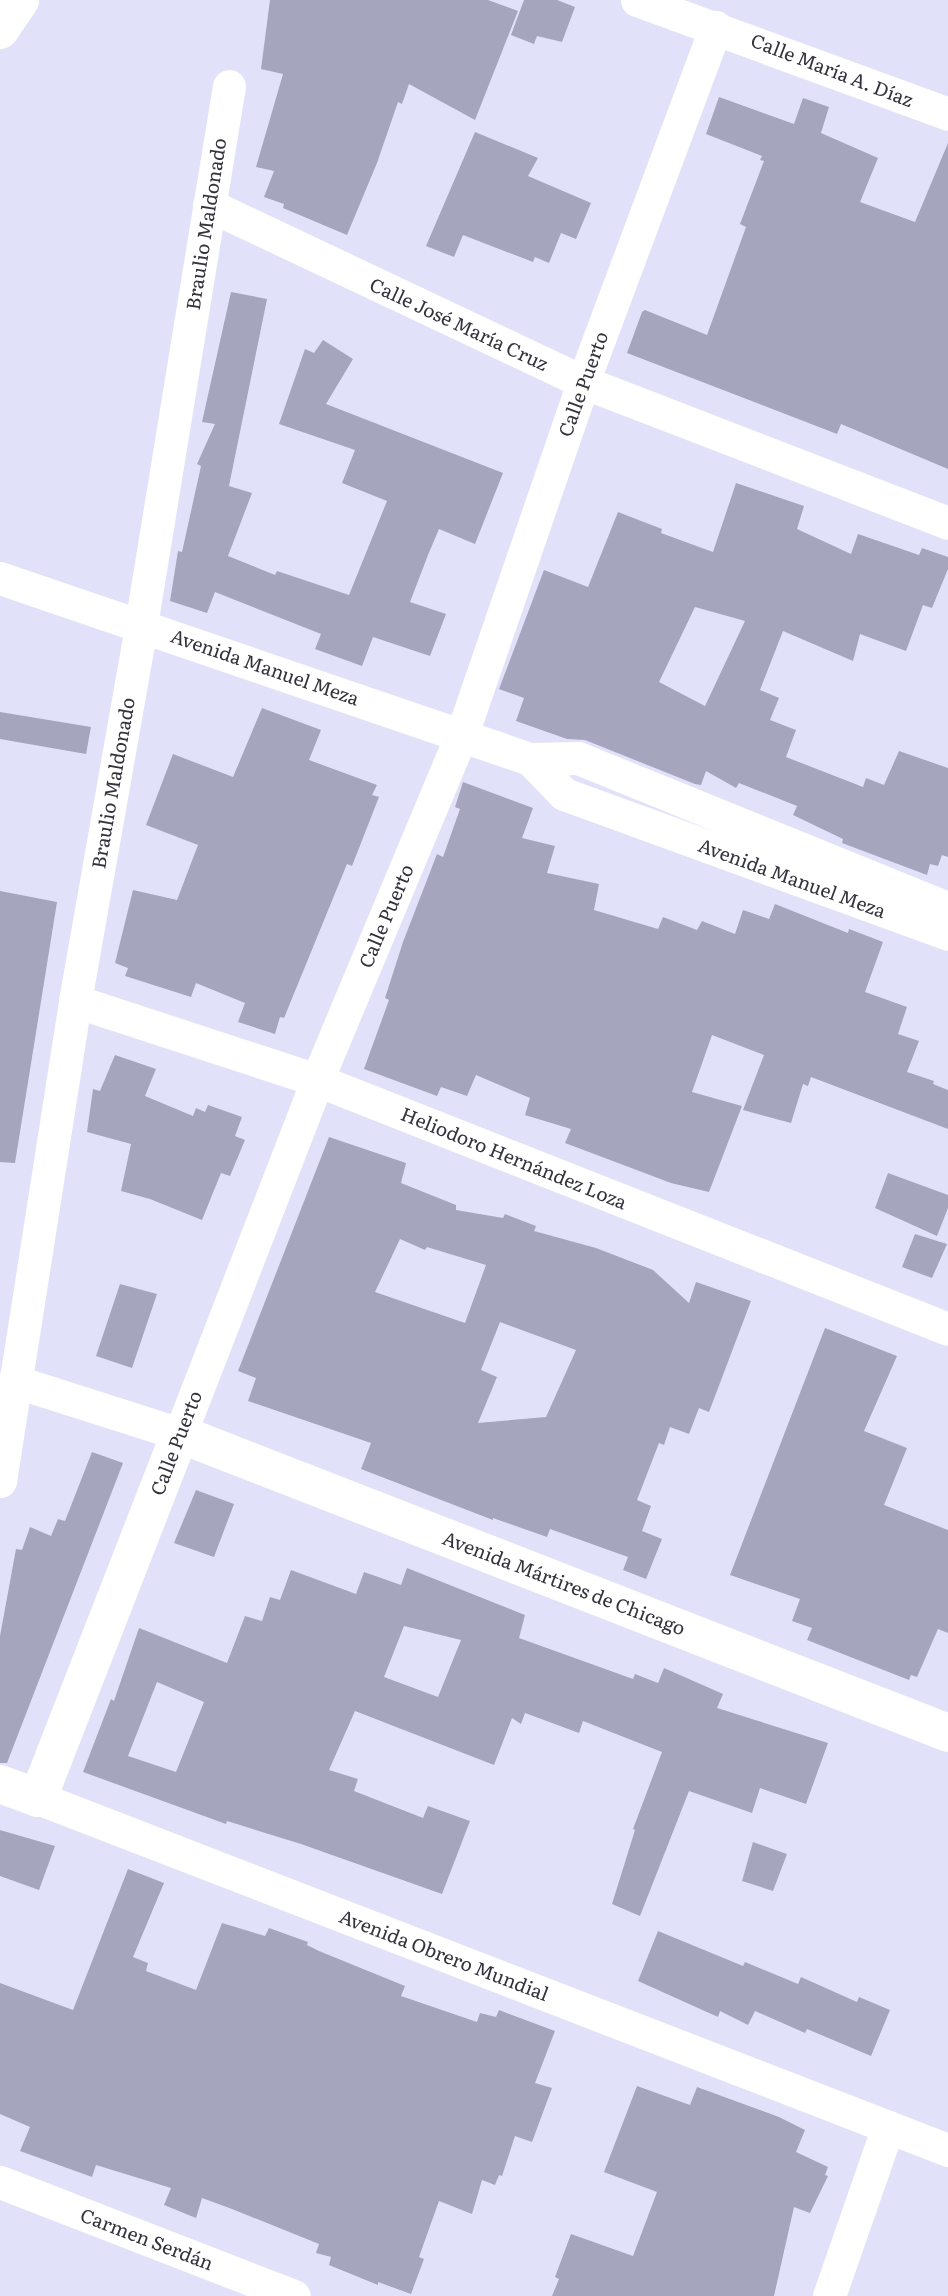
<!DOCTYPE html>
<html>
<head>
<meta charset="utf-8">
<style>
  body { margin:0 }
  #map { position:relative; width:948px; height:2296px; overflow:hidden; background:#e1e2fa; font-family:Literata,serif }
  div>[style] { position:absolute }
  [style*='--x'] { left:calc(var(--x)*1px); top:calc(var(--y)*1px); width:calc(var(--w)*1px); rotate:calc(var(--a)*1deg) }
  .building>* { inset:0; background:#a5a6bd }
  .minor>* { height:33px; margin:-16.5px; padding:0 16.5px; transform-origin:16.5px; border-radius:16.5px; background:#fff }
  .tertiary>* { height:38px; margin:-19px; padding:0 19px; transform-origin:19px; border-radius:19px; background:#fff }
  .trunk>* { height:38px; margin:-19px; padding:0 19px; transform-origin:19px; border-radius:19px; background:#fff }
  span { translate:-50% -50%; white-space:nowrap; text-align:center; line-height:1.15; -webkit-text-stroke:6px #fff; paint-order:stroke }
  .street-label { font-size:19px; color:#33333d }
</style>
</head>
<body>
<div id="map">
  <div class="building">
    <div style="clip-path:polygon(270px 0,488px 0,518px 11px,475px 120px,409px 84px,402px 104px,398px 102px,377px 163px,347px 235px,283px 208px,284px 204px,264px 197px,274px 171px,256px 167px,283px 74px,261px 69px)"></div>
    <div style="clip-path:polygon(524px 0,557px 0,575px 7px,562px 42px,537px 36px,534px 44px,511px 35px)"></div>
    <div style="clip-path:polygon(719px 97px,794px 124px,803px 98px,829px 107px,821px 133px,878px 158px,860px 202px,915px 222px,948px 143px,948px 469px,841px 424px,837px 434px,627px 353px,642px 312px,645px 310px,707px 335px,746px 227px,740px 224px,764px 161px,760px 160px,762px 156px,706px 134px)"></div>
    <div style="clip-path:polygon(475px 132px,538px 158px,528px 176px,591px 203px,576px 239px,561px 233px,549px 263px,535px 257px,533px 262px,463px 235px,454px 257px,426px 246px)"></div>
    <div style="clip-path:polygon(231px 292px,267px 299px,229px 486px,252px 493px,228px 556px,275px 575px,277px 571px,349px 595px,387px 501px,342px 483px,355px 450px,279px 424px,305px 349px,314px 353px,323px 340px,353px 359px,326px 404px,503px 473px,475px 544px,439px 529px,428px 555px,410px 602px,446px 614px,430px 656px,373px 637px,362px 666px,315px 649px,321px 634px,215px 592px,207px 613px,170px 601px,178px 551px,182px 552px,201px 466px,197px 464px,215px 424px,202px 422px)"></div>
    <div style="clip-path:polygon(evenodd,736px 483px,804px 506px,797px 529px,851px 554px,858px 534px,919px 555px,922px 548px,948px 557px,948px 569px,932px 608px,923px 605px,906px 651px,860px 634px,853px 661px,783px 631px,760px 690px,779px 698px,770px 720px,796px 730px,786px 757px,863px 787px,866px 778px,884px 785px,899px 751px,948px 768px,948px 857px,942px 855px,938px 866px,930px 864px,927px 875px,842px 843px,843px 839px,793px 815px,797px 806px,739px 783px,736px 788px,706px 771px,701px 785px,695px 784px,585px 740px,567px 739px,516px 721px,524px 698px,499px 689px,544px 570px,588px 587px,618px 512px,662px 529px,661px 533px,713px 552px,736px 483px,695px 607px,745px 621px,705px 706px,659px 682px,695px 607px)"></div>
    <div style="clip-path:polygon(262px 708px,321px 730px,309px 760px,377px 785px,372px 795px,379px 797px,352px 866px,347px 864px,284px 1018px,280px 1017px,275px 1034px,238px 1022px,245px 1003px,196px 983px,191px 997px,125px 976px,128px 968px,115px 963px,133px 890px,177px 900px,198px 845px,146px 825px,173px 754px,233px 777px)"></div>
    <div style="clip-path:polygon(0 712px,91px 727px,86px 754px,0 739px)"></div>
    <div style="clip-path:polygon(463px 782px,533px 808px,522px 838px,555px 846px,547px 873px,599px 884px,594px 910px,658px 929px,663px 917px,697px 930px,702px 921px,735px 934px,743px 910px,769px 919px,775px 904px,848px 933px,849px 929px,883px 942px,865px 992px,907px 1007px,898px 1034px,919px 1041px,907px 1072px,934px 1081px,933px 1084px,948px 1090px,948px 1129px,811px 1077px,808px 1086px,803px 1084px,791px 1123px,743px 1110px,764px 1055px,712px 1035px,692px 1092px,742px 1106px,709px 1192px,671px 1183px,565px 1143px,571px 1129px,525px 1115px,530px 1098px,476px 1075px,467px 1096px,441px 1087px,437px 1096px,364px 1069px,389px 1000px,385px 998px,403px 942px,437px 854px,443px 857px,460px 809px,455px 807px)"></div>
    <div style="clip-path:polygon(0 891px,57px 902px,15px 1163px,0 1162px)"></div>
    <div style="clip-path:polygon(115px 1055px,156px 1069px,145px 1096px,193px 1116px,196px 1108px,205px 1112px,208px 1105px,242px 1117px,235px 1136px,245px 1140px,230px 1176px,221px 1173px,202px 1220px,150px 1199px,121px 1191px,131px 1144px,87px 1132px,93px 1089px,100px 1091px)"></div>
    <div style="clip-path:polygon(evenodd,329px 1137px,406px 1163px,401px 1183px,456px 1205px,456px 1210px,503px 1218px,505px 1214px,536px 1226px,534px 1231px,596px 1248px,653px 1270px,689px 1303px,696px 1282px,751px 1301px,709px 1412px,699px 1408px,689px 1434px,670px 1427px,664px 1445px,659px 1443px,637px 1500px,651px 1506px,642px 1531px,662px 1539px,646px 1579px,623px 1570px,628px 1557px,550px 1529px,547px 1537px,493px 1518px,493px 1520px,361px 1469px,371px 1443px,248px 1401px,256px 1378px,238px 1371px,329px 1137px,400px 1239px,425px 1250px,427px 1247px,486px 1265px,465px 1323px,375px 1292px,400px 1239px,329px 1137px,500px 1322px,576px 1350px,546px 1417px,478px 1423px,497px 1377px,481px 1370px,500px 1322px)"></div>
    <div style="clip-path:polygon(888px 1173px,948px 1195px,948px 1208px,937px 1236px,875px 1208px)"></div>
    <div style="clip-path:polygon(915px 1234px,947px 1244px,932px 1278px,902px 1267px)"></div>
    <div style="clip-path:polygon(120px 1284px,157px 1294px,132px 1368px,96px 1356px)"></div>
    <div style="clip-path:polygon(825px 1328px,897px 1356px,864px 1431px,907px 1448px,884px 1505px,948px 1530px,948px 1633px,938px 1629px,917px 1677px,911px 1675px,909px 1680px,807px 1640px,812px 1628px,792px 1621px,800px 1599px,730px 1575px)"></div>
    <div style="clip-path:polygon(92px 1452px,123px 1463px,7px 1763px,0 1763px,0 1636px,16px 1549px,22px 1550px,30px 1527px,51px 1536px,58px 1519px,65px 1521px)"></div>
    <div style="clip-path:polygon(196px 1490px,234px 1504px,214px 1557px,174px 1543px)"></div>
    <div style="clip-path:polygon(evenodd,407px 1568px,525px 1615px,519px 1638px,633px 1679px,635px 1674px,658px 1683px,664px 1668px,723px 1694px,717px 1708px,828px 1743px,806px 1804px,760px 1788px,752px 1813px,689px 1791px,640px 1916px,612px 1904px,635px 1830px,633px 1829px,662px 1752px,583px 1721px,579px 1733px,525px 1713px,521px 1724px,512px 1718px,494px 1765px,355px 1711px,329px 1770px,358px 1779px,354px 1791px,423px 1818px,428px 1806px,470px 1821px,442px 1894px,301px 1844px,227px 1821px,226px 1824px,83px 1772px,111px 1699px,114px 1701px,139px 1628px,227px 1663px,245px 1616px,262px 1621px,270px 1597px,280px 1600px,291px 1570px,356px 1594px,364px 1572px,401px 1585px,407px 1568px,404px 1626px,461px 1640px,438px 1697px,384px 1677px,404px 1626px,407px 1568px,157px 1682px,204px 1702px,176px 1772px,128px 1756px,157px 1682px)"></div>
    <div style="clip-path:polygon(0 1830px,55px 1846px,39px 1890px,0 1876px)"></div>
    <div style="clip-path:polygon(753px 1842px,787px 1854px,773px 1891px,742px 1881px)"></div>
    <div style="clip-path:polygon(128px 1869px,164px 1883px,133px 1957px,148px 1963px,146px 1971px,196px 1990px,222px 1923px,265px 1936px,269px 1928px,308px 1942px,307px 1945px,319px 1951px,405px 1986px,401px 1996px,477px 2022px,480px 2013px,496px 2017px,499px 2010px,555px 2031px,535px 2083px,552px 2088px,532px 2142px,515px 2136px,502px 2176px,499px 2175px,495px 2185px,482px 2180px,472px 2214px,439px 2201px,419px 2257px,424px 2259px,411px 2294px,378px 2282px,378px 2285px,329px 2265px,331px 2257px,316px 2253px,319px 2244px,232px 2209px,202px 2198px,196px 2218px,164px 2205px,171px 2188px,96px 2165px,92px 2177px,20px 2151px,30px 2127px,0 2114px,0 1983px,73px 2010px)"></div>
    <div style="clip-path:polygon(658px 1931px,743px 1966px,745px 1962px,798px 1984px,801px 1977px,857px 2002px,859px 1997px,890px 2010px,871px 2056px,807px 2029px,805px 2033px,755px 2011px,748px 2025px,720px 2011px,718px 2017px,638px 1981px)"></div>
    <div style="clip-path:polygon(637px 2086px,690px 2105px,697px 2087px,779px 2117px,805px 2130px,796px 2152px,828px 2167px,825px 2175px,828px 2176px,810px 2213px,794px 2207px,774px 2296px,552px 2296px,559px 2279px,555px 2277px,571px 2234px,633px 2256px,657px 2192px,604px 2172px)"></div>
  </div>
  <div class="minor">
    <div style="--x:637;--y:0;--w:331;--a:20.1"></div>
    <div style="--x:209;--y:205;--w:414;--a:25.3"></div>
    <div style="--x:583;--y:382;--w:391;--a:21.1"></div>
    <div style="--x:0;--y:578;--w:560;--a:18.86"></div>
    <div style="--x:530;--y:759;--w:48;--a:-1.2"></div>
    <div style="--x:578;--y:758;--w:399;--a:22.1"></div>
    <div style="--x:530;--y:759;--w:49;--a:45.8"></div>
    <div style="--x:564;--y:794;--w:409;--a:20"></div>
    <div style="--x:75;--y:1001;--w:255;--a:18.1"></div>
    <div style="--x:317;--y:1080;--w:678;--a:21.53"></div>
    <div style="--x:14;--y:1381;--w:174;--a:17.7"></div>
    <div style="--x:180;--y:1434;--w:380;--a:-68.8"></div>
    <div style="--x:317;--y:1080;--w:375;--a:-67.3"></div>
    <div style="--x:462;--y:734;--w:372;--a:-71"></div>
    <div style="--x:583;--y:382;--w:379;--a:-69.5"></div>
    <div style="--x:0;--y:1481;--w:486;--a:-81.1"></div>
    <div style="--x:75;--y:1001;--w:382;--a:-80"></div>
    <div style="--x:141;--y:625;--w:546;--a:-80.73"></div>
    <div style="--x:38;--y:1798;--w:976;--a:21.15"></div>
    <div style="--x:0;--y:2182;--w:315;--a:21.2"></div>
    <div style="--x:829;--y:2296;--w:179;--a:-70.8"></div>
  </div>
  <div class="tertiary">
    <div style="--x:0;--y:1784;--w:40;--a:20.2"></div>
    <div style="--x:38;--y:1798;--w:391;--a:-68.7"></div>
    <div style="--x:180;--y:1434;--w:824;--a:21.27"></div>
  </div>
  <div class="trunk">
    <div style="--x:0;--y:30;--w:36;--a:-56"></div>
  </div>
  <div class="street-label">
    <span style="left:832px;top:70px;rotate:21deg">Calle María A. Díaz</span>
    <span style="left:206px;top:224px;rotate:-81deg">Braulio Maldonado</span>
    <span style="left:459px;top:324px;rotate:25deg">Calle José María Cruz</span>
    <span style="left:583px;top:384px;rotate:-70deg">Calle Puerto</span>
    <span style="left:265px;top:667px;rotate:19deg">Avenida Manuel Meza</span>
    <span style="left:113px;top:783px;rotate:-80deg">Braulio Maldonado</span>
    <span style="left:792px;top:878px;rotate:20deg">Avenida Manuel Meza</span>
    <span style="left:386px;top:916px;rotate:-67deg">Calle Puerto</span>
    <span style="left:514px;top:1158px;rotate:22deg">Heliodoro Hernández Loza</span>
    <span style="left:176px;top:1443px;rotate:-69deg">Calle Puerto</span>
    <span style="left:564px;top:1583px;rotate:21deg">Avenida Mártires de Chicago</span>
    <span style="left:444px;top:1955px;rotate:21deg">Avenida Obrero Mundial</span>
    <span style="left:147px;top:2239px;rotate:21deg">Carmen Serdán</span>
  </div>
</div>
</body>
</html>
